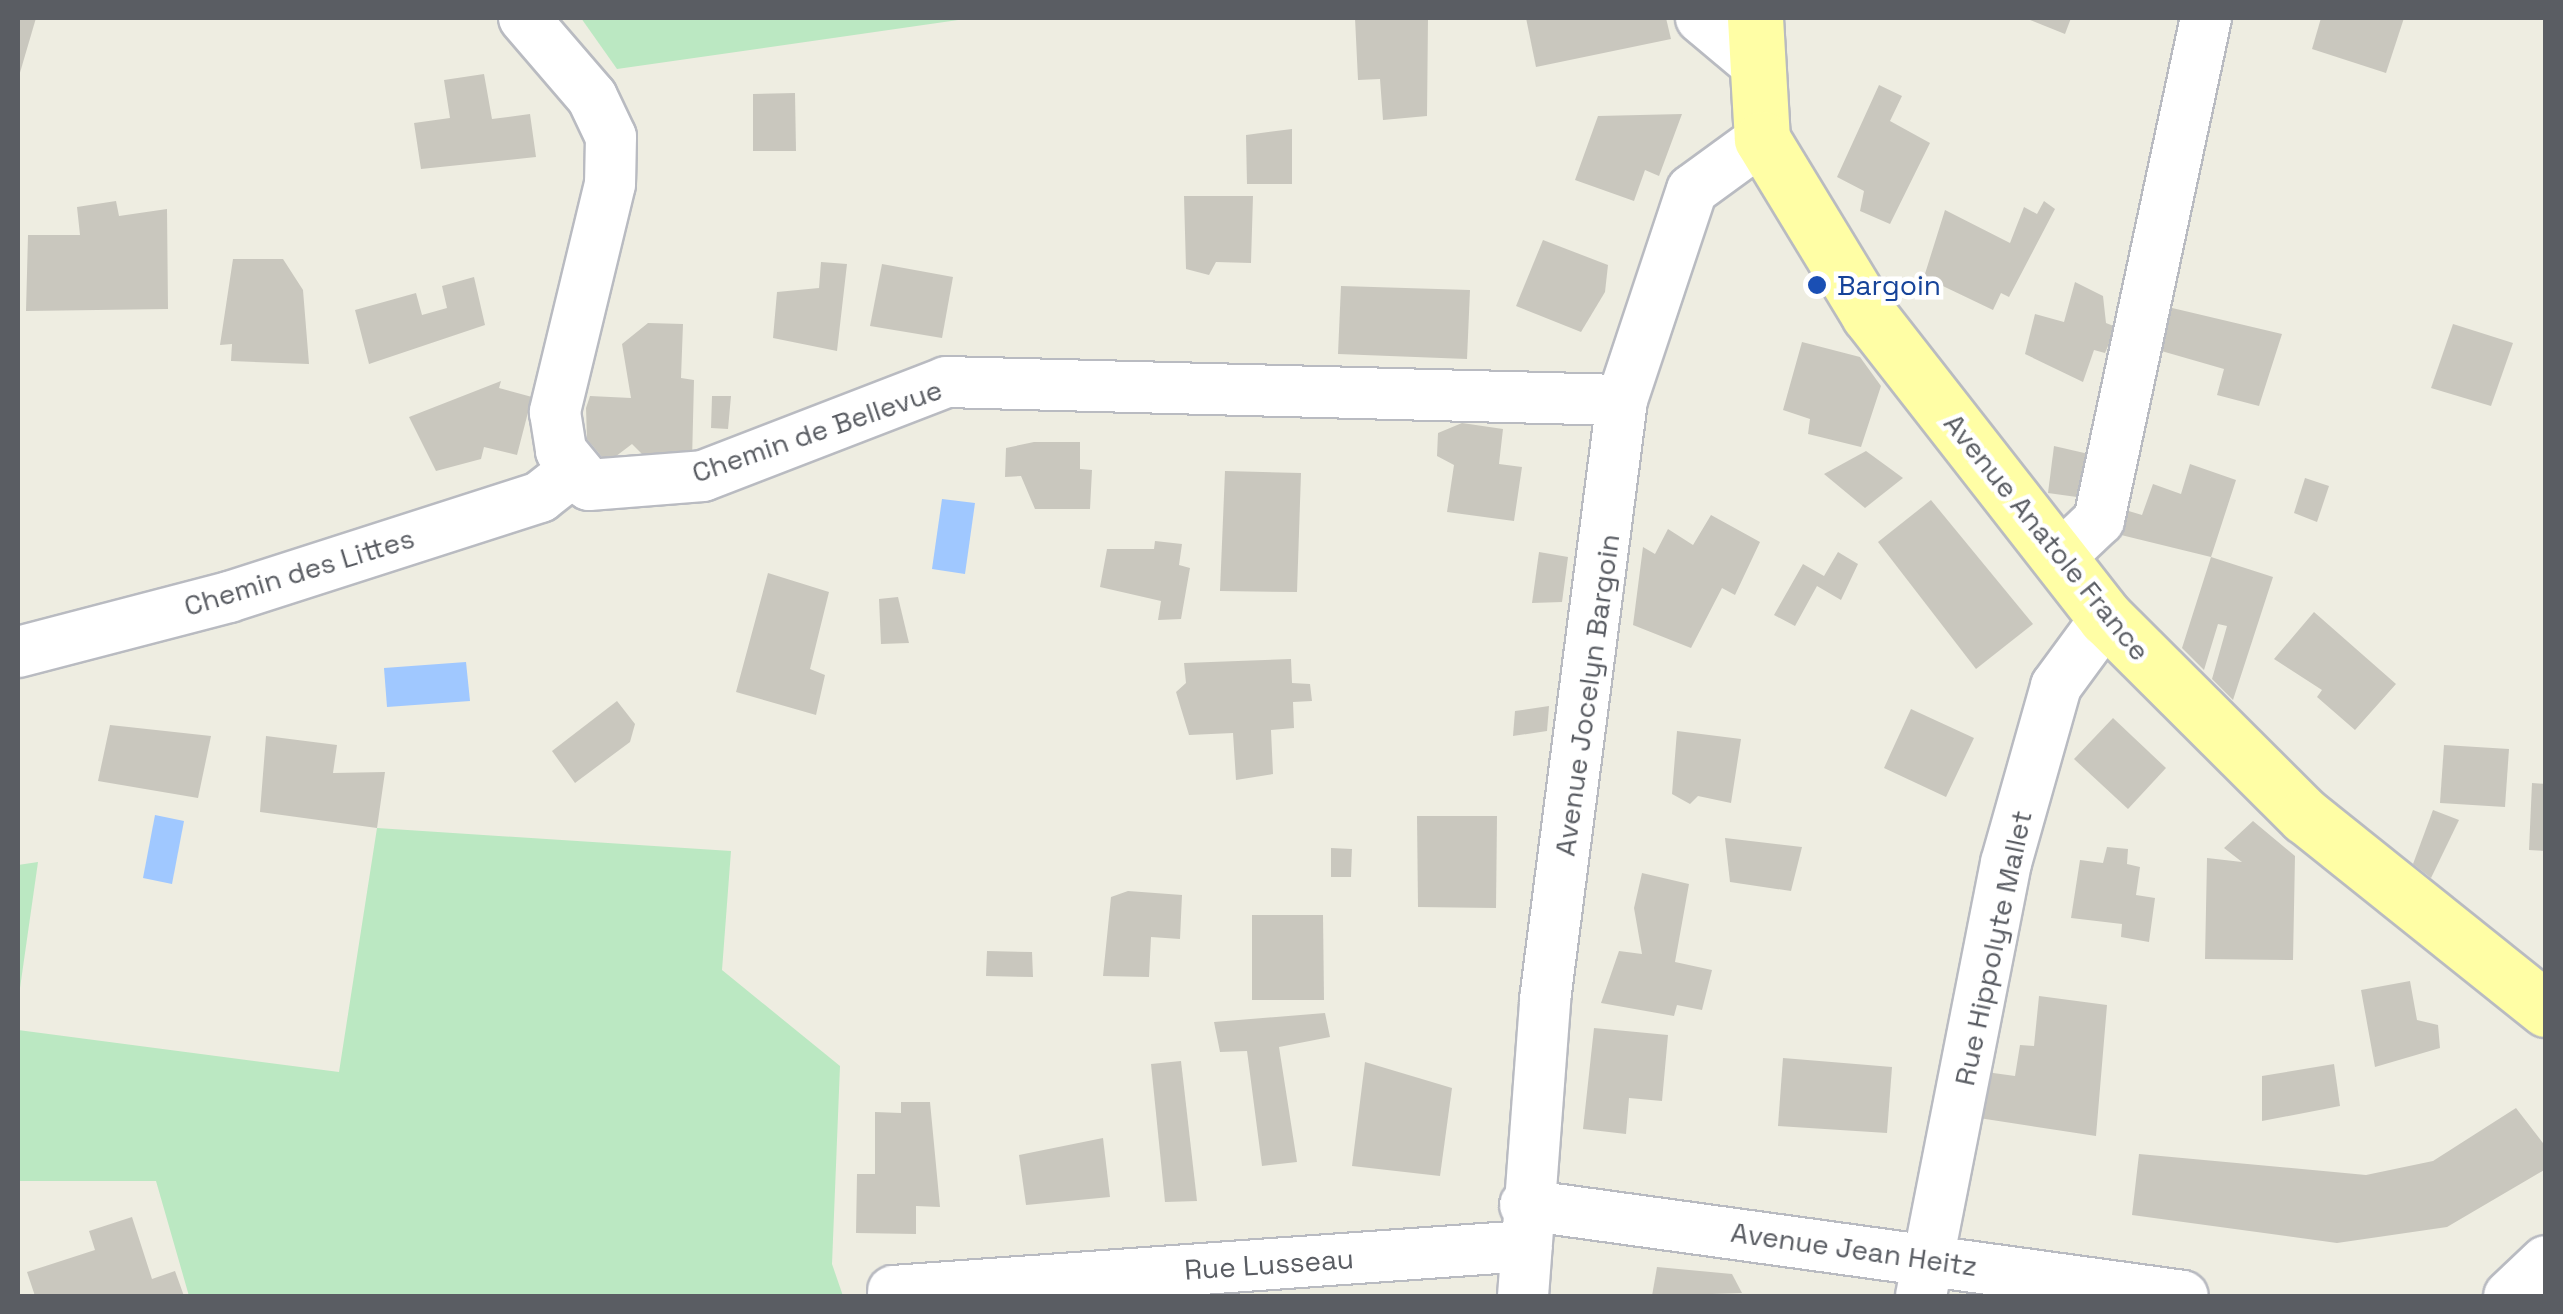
<!DOCTYPE html>
<html>
<head>
<meta charset="utf-8">
<style>
  body { margin:0 }
  #map { position:relative; width:2563px; height:1314px; overflow:hidden; background:#eeede1; font-family:"Space Grotesk",sans-serif }
  div>[style] { position:absolute }
  [style*='--x'] { left:calc(var(--x)*1px); top:calc(var(--y)*1px); width:calc(var(--w)*1px); rotate:calc(var(--a)*1deg) }
  .green>* { inset:0; background:#bbe8c2 }
  .water>* { inset:0; background:#a0c8ff }
  .building>* { inset:0; background:#c9c7be }
  .roads { filter:drop-shadow(2px 0 #b9bbc1) drop-shadow(-2px 0 #b9bbc1) drop-shadow(0 2px #b9bbc1) drop-shadow(0 -2px #b9bbc1) }
  .minor>* { height:50px; margin:-25px; padding:0 25px; transform-origin:25px; border-radius:25px; background:#fff }
  .major>* { height:55px; margin:-27.5px; padding:0 27.5px; transform-origin:27.5px; border-radius:27.5px; background:#fffea5 }
  .dots>* { width:28px; height:28px; translate:-50% -50%; box-sizing:border-box; border:5px solid #fff; border-radius:50% }
  span { translate:-50% -50%; white-space:nowrap; text-align:center; line-height:1.15; -webkit-text-stroke:9px #fff; paint-order:stroke }
  .transit-label { font-size:28px; color:#164399 }
  .left { translate:0 -50%; text-align:left }
  .street-label { font-size:28px; color:#5a5d63 }
  .frame { position:absolute; inset:0; border:20px solid #5a5d63; pointer-events:none }
</style>
</head>
<body>
<div id="map">
  <div class="green">
    <div style="clip-path:polygon(581px 18px,972px 18px,617px 69px)"></div>
    <div style="clip-path:polygon(377px 828px,731px 851px,722px 970px,840px 1066px,832px 1264px,843px 1296px,189px 1296px,156px 1181px,18px 1181px,18px 1030px,339px 1072px)"></div>
    <div style="clip-path:polygon(38px 862px,18px 1002px,18px 865px)"></div>
  </div>
  <div class="water">
    <div style="clip-path:polygon(942px 499px,975px 503px,965px 574px,932px 569px)"></div>
    <div style="clip-path:polygon(466px 662px,470px 701px,387px 707px,384px 668px)"></div>
    <div style="clip-path:polygon(155px 815px,184px 821px,172px 884px,143px 878px)"></div>
  </div>
  <div class="building">
    <div style="clip-path:polygon(18px 18px,36px 18px,19px 76px,18px 76px)"></div>
    <div style="clip-path:polygon(1355px 18px,1428px 18px,1427px 116px,1383px 120px,1380px 79px,1358px 80px)"></div>
    <div style="clip-path:polygon(1526px 18px,1666px 18px,1671px 39px,1536px 67px)"></div>
    <div style="clip-path:polygon(2025px 18px,2071px 18px,2065px 34px)"></div>
    <div style="clip-path:polygon(2321px 18px,2404px 18px,2386px 73px,2312px 49px)"></div>
    <div style="clip-path:polygon(484px 74px,492px 119px,530px 114px,536px 157px,421px 169px,414px 123px,450px 118px,444px 80px)"></div>
    <div style="clip-path:polygon(1879px 85px,1902px 96px,1890px 121px,1930px 143px,1890px 224px,1860px 211px,1864px 191px,1837px 177px)"></div>
    <div style="clip-path:polygon(795px 93px,796px 151px,753px 151px,753px 94px)"></div>
    <div style="clip-path:polygon(1682px 114px,1659px 176px,1645px 170px,1634px 201px,1575px 180px,1598px 116px)"></div>
    <div style="clip-path:polygon(1292px 129px,1292px 184px,1247px 184px,1246px 135px)"></div>
    <div style="clip-path:polygon(1184px 196px,1253px 196px,1251px 263px,1216px 262px,1209px 275px,1186px 269px)"></div>
    <div style="clip-path:polygon(116px 201px,119px 216px,167px 209px,168px 309px,26px 311px,28px 235px,80px 235px,77px 207px)"></div>
    <div style="clip-path:polygon(2044px 201px,2055px 209px,2009px 297px,2001px 293px,1993px 310px,1924px 277px,1945px 210px,2010px 243px,2024px 207px,2037px 214px)"></div>
    <div style="clip-path:polygon(1543px 240px,1608px 265px,1605px 292px,1581px 332px,1516px 306px)"></div>
    <div style="clip-path:polygon(233px 259px,283px 259px,303px 290px,309px 364px,231px 361px,232px 344px,220px 345px)"></div>
    <div style="clip-path:polygon(821px 262px,847px 264px,837px 351px,773px 338px,777px 292px,819px 288px)"></div>
    <div style="clip-path:polygon(882px 264px,953px 277px,942px 338px,870px 326px)"></div>
    <div style="clip-path:polygon(474px 277px,485px 325px,369px 364px,355px 310px,416px 293px,422px 315px,447px 308px,442px 286px)"></div>
    <div style="clip-path:polygon(2075px 282px,2103px 296px,2106px 323px,2116px 327px,2105px 353px,2094px 350px,2083px 382px,2025px 354px,2035px 314px,2064px 322px)"></div>
    <div style="clip-path:polygon(1341px 286px,1470px 290px,1467px 359px,1338px 354px)"></div>
    <div style="clip-path:polygon(2168px 307px,2282px 334px,2259px 406px,2217px 395px,2224px 369px,2158px 350px)"></div>
    <div style="clip-path:polygon(648px 323px,683px 324px,681px 378px,694px 380px,692px 461px,652px 464px,632px 444px,607px 463px,587px 439px,586px 408px,590px 396px,631px 398px,622px 344px)"></div>
    <div style="clip-path:polygon(2453px 324px,2513px 343px,2491px 406px,2431px 388px)"></div>
    <div style="clip-path:polygon(1802px 342px,1860px 357px,1881px 386px,1861px 447px,1808px 434px,1810px 419px,1783px 410px)"></div>
    <div style="clip-path:polygon(501px 381px,499px 388px,532px 397px,517px 455px,484px 447px,481px 459px,436px 471px,409px 417px)"></div>
    <div style="clip-path:polygon(712px 396px,731px 396px,728px 429px,711px 428px)"></div>
    <div style="clip-path:polygon(1462px 423px,1503px 429px,1499px 464px,1522px 467px,1514px 521px,1447px 512px,1454px 465px,1437px 456px,1438px 433px)"></div>
    <div style="clip-path:polygon(1034px 442px,1080px 442px,1080px 469px,1092px 470px,1090px 509px,1035px 509px,1021px 476px,1005px 477px,1006px 448px)"></div>
    <div style="clip-path:polygon(2054px 446px,2093px 455px,2084px 498px,2048px 493px)"></div>
    <div style="clip-path:polygon(1866px 451px,1903px 478px,1865px 508px,1824px 474px)"></div>
    <div style="clip-path:polygon(2190px 464px,2236px 480px,2211px 557px,2117px 534px,2122px 509px,2142px 515px,2153px 484px,2181px 494px)"></div>
    <div style="clip-path:polygon(1225px 471px,1301px 473px,1297px 592px,1220px 591px)"></div>
    <div style="clip-path:polygon(2305px 478px,2329px 486px,2317px 522px,2294px 513px)"></div>
    <div style="clip-path:polygon(1931px 500px,2033px 624px,1976px 669px,1878px 542px)"></div>
    <div style="clip-path:polygon(1711px 515px,1760px 542px,1735px 595px,1722px 588px,1691px 648px,1633px 625px,1643px 547px,1655px 554px,1668px 529px,1693px 545px)"></div>
    <div style="clip-path:polygon(1155px 541px,1182px 544px,1179px 565px,1190px 568px,1181px 619px,1158px 620px,1161px 601px,1100px 587px,1107px 549px,1154px 549px)"></div>
    <div style="clip-path:polygon(1539px 552px,1568px 557px,1562px 602px,1532px 603px)"></div>
    <div style="clip-path:polygon(1838px 552px,1858px 564px,1841px 600px,1817px 586px,1795px 626px,1774px 615px,1803px 564px,1824px 576px)"></div>
    <div style="clip-path:polygon(2211px 557px,2273px 577px,2233px 700px,2212px 679px,2227px 626px,2218px 624px,2204px 670px,2182px 648px)"></div>
    <div style="clip-path:polygon(768px 573px,829px 592px,810px 669px,825px 675px,816px 715px,736px 692px)"></div>
    <div style="clip-path:polygon(898px 597px,909px 643px,881px 644px,879px 599px)"></div>
    <div style="clip-path:polygon(2314px 612px,2396px 684px,2355px 730px,2317px 697px,2322px 690px,2274px 659px)"></div>
    <div style="clip-path:polygon(1291px 659px,1292px 683px,1310px 684px,1312px 701px,1293px 702px,1294px 728px,1271px 730px,1273px 774px,1236px 780px,1233px 733px,1189px 735px,1176px 692px,1186px 683px,1184px 663px)"></div>
    <div style="clip-path:polygon(617px 701px,635px 724px,630px 742px,575px 783px,552px 751px)"></div>
    <div style="clip-path:polygon(1549px 706px,1547px 731px,1513px 736px,1515px 711px)"></div>
    <div style="clip-path:polygon(1911px 709px,1974px 738px,1946px 797px,1884px 768px)"></div>
    <div style="clip-path:polygon(2113px 718px,2166px 768px,2128px 809px,2074px 759px)"></div>
    <div style="clip-path:polygon(110px 725px,211px 736px,198px 798px,98px 781px)"></div>
    <div style="clip-path:polygon(1677px 731px,1741px 739px,1731px 803px,1698px 796px,1690px 804px,1672px 794px)"></div>
    <div style="clip-path:polygon(266px 736px,337px 745px,333px 773px,385px 772px,377px 828px,260px 812px)"></div>
    <div style="clip-path:polygon(2444px 745px,2509px 749px,2505px 807px,2440px 803px)"></div>
    <div style="clip-path:polygon(2532px 783px,2546px 784px,2546px 851px,2529px 850px)"></div>
    <div style="clip-path:polygon(2433px 810px,2459px 820px,2431px 878px,2413px 864px)"></div>
    <div style="clip-path:polygon(1417px 816px,1497px 816px,1496px 908px,1418px 907px)"></div>
    <div style="clip-path:polygon(2253px 821px,2295px 856px,2293px 960px,2205px 959px,2207px 858px,2242px 862px,2224px 848px)"></div>
    <div style="clip-path:polygon(1725px 838px,1802px 847px,1791px 891px,1730px 882px)"></div>
    <div style="clip-path:polygon(2107px 847px,2128px 849px,2127px 864px,2140px 867px,2136px 895px,2155px 898px,2149px 942px,2121px 937px,2122px 924px,2071px 918px,2080px 860px,2103px 863px)"></div>
    <div style="clip-path:polygon(1331px 848px,1352px 849px,1351px 877px,1331px 877px)"></div>
    <div style="clip-path:polygon(1642px 873px,1689px 884px,1675px 962px,1712px 970px,1702px 1010px,1677px 1005px,1674px 1016px,1601px 1003px,1619px 951px,1642px 954px,1634px 908px)"></div>
    <div style="clip-path:polygon(1128px 891px,1182px 895px,1180px 939px,1151px 937px,1149px 977px,1103px 976px,1111px 897px)"></div>
    <div style="clip-path:polygon(1252px 915px,1323px 915px,1324px 1000px,1252px 1000px)"></div>
    <div style="clip-path:polygon(987px 951px,1032px 952px,1033px 977px,986px 976px)"></div>
    <div style="clip-path:polygon(2410px 981px,2417px 1020px,2438px 1025px,2440px 1048px,2375px 1067px,2361px 990px)"></div>
    <div style="clip-path:polygon(2039px 996px,2107px 1005px,2096px 1136px,1979px 1118px,1986px 1072px,2015px 1076px,2020px 1045px,2034px 1046px)"></div>
    <div style="clip-path:polygon(1325px 1013px,1330px 1037px,1279px 1047px,1297px 1162px,1262px 1166px,1247px 1051px,1220px 1052px,1214px 1022px)"></div>
    <div style="clip-path:polygon(1594px 1028px,1668px 1035px,1662px 1101px,1629px 1098px,1626px 1134px,1583px 1129px)"></div>
    <div style="clip-path:polygon(1783px 1058px,1892px 1067px,1887px 1133px,1778px 1126px)"></div>
    <div style="clip-path:polygon(1181px 1061px,1197px 1201px,1165px 1202px,1151px 1064px)"></div>
    <div style="clip-path:polygon(1365px 1062px,1452px 1088px,1440px 1176px,1352px 1166px)"></div>
    <div style="clip-path:polygon(2334px 1064px,2340px 1106px,2262px 1121px,2262px 1076px)"></div>
    <div style="clip-path:polygon(901px 1102px,930px 1102px,940px 1207px,916px 1206px,916px 1234px,856px 1233px,857px 1174px,875px 1174px,875px 1112px,901px 1113px)"></div>
    <div style="clip-path:polygon(2516px 1108px,2546px 1147px,2546px 1169px,2447px 1227px,2337px 1243px,2132px 1215px,2139px 1154px,2366px 1175px,2433px 1161px)"></div>
    <div style="clip-path:polygon(1103px 1138px,1110px 1197px,1026px 1205px,1019px 1155px)"></div>
    <div style="clip-path:polygon(132px 1217px,152px 1279px,175px 1271px,184px 1296px,35px 1296px,27px 1272px,95px 1250px,89px 1231px)"></div>
    <div style="clip-path:polygon(1657px 1267px,1732px 1274px,1742px 1293px,1652px 1296px)"></div>
  </div>
  <div class="roads">
    <div class="minor">
      <div style="--x:524;--y:18;--w:104;--a:49.3"></div>
      <div style="--x:592;--y:97;--w:44;--a:64.6"></div>
      <div style="--x:611;--y:137;--w:47;--a:91.2"></div>
      <div style="--x:610;--y:184;--w:235;--a:103.6"></div>
      <div style="--x:555;--y:412;--w:39;--a:81"></div>
      <div style="--x:561;--y:451;--w:44;--a:50.5"></div>
      <div style="--x:589;--y:485;--w:114;--a:-4.5"></div>
      <div style="--x:703;--y:476;--w:261;--a:-21.1"></div>
      <div style="--x:946;--y:382;--w:676;--a:1.53"></div>
      <div style="--x:1701;--y:18;--w:65;--a:40"></div>
      <div style="--x:2059;--y:558;--w:55;--a:-43.5"></div>
      <div style="--x:2099;--y:520;--w:513;--a:-77.97"></div>
      <div style="--x:18;--y:652;--w:218;--a:-14.6"></div>
      <div style="--x:229;--y:597;--w:327;--a:-17.8"></div>
      <div style="--x:540;--y:497;--w:41;--a:-38"></div>
      <div style="--x:1525;--y:1205;--w:664;--a:7.87"></div>
      <div style="--x:893;--y:1291;--w:635;--a:-4.07"></div>
      <div style="--x:1523;--y:1296;--w:297;--a:-85.7"></div>
      <div style="--x:1545;--y:1000;--w:605;--a:-82.69"></div>
      <div style="--x:1622;--y:400;--w:221;--a:-71.6"></div>
      <div style="--x:1692;--y:190;--w:87;--a:-36.1"></div>
      <div style="--x:1921;--y:1296;--w:441;--a:-78.9"></div>
      <div style="--x:2006;--y:863;--w:184;--a:-74.2"></div>
      <div style="--x:2056;--y:686;--w:84;--a:-53.7"></div>
      <div style="--x:2509;--y:1296;--w:51;--a:-43.4"></div>
    </div>
    <div class="major">
      <div style="--x:1755;--y:18;--w:121;--a:86.7"></div>
      <div style="--x:1762;--y:139;--w:206;--a:58.7"></div>
      <div style="--x:1869;--y:315;--w:385;--a:52"></div>
      <div style="--x:2106;--y:618;--w:281;--a:44.9"></div>
      <div style="--x:2305;--y:816;--w:309;--a:38.7"></div>
    </div>
  </div>
  <div class="dots">
    <div style="left:1817px;top:285px;background:#1a4fb4"></div>
  </div>
  <div class="transit-label">
    <span class="left" style="left:1837px;top:285px">Bargoin</span>
  </div>
  <div class="street-label">
    <span style="left:817px;top:431px;rotate:-19deg">Chemin de Bellevue</span>
    <span style="left:2047px;top:537px;rotate:51deg">Avenue Anatole France</span>
    <span style="left:299px;top:572px;rotate:-17deg">Chemin des Littes</span>
    <span style="left:1587px;top:695px;rotate:-82deg">Avenue Jocelyn Bargoin</span>
    <span style="left:1993px;top:948px;rotate:-78deg">Rue Hippolyte Mallet</span>
    <span style="left:1854px;top:1249px;rotate:8deg">Avenue Jean Heitz</span>
    <span style="left:1269px;top:1264px;rotate:-4deg">Rue Lusseau</span>
  </div>
  <div class="frame"></div>
</div>
</body>
</html>
